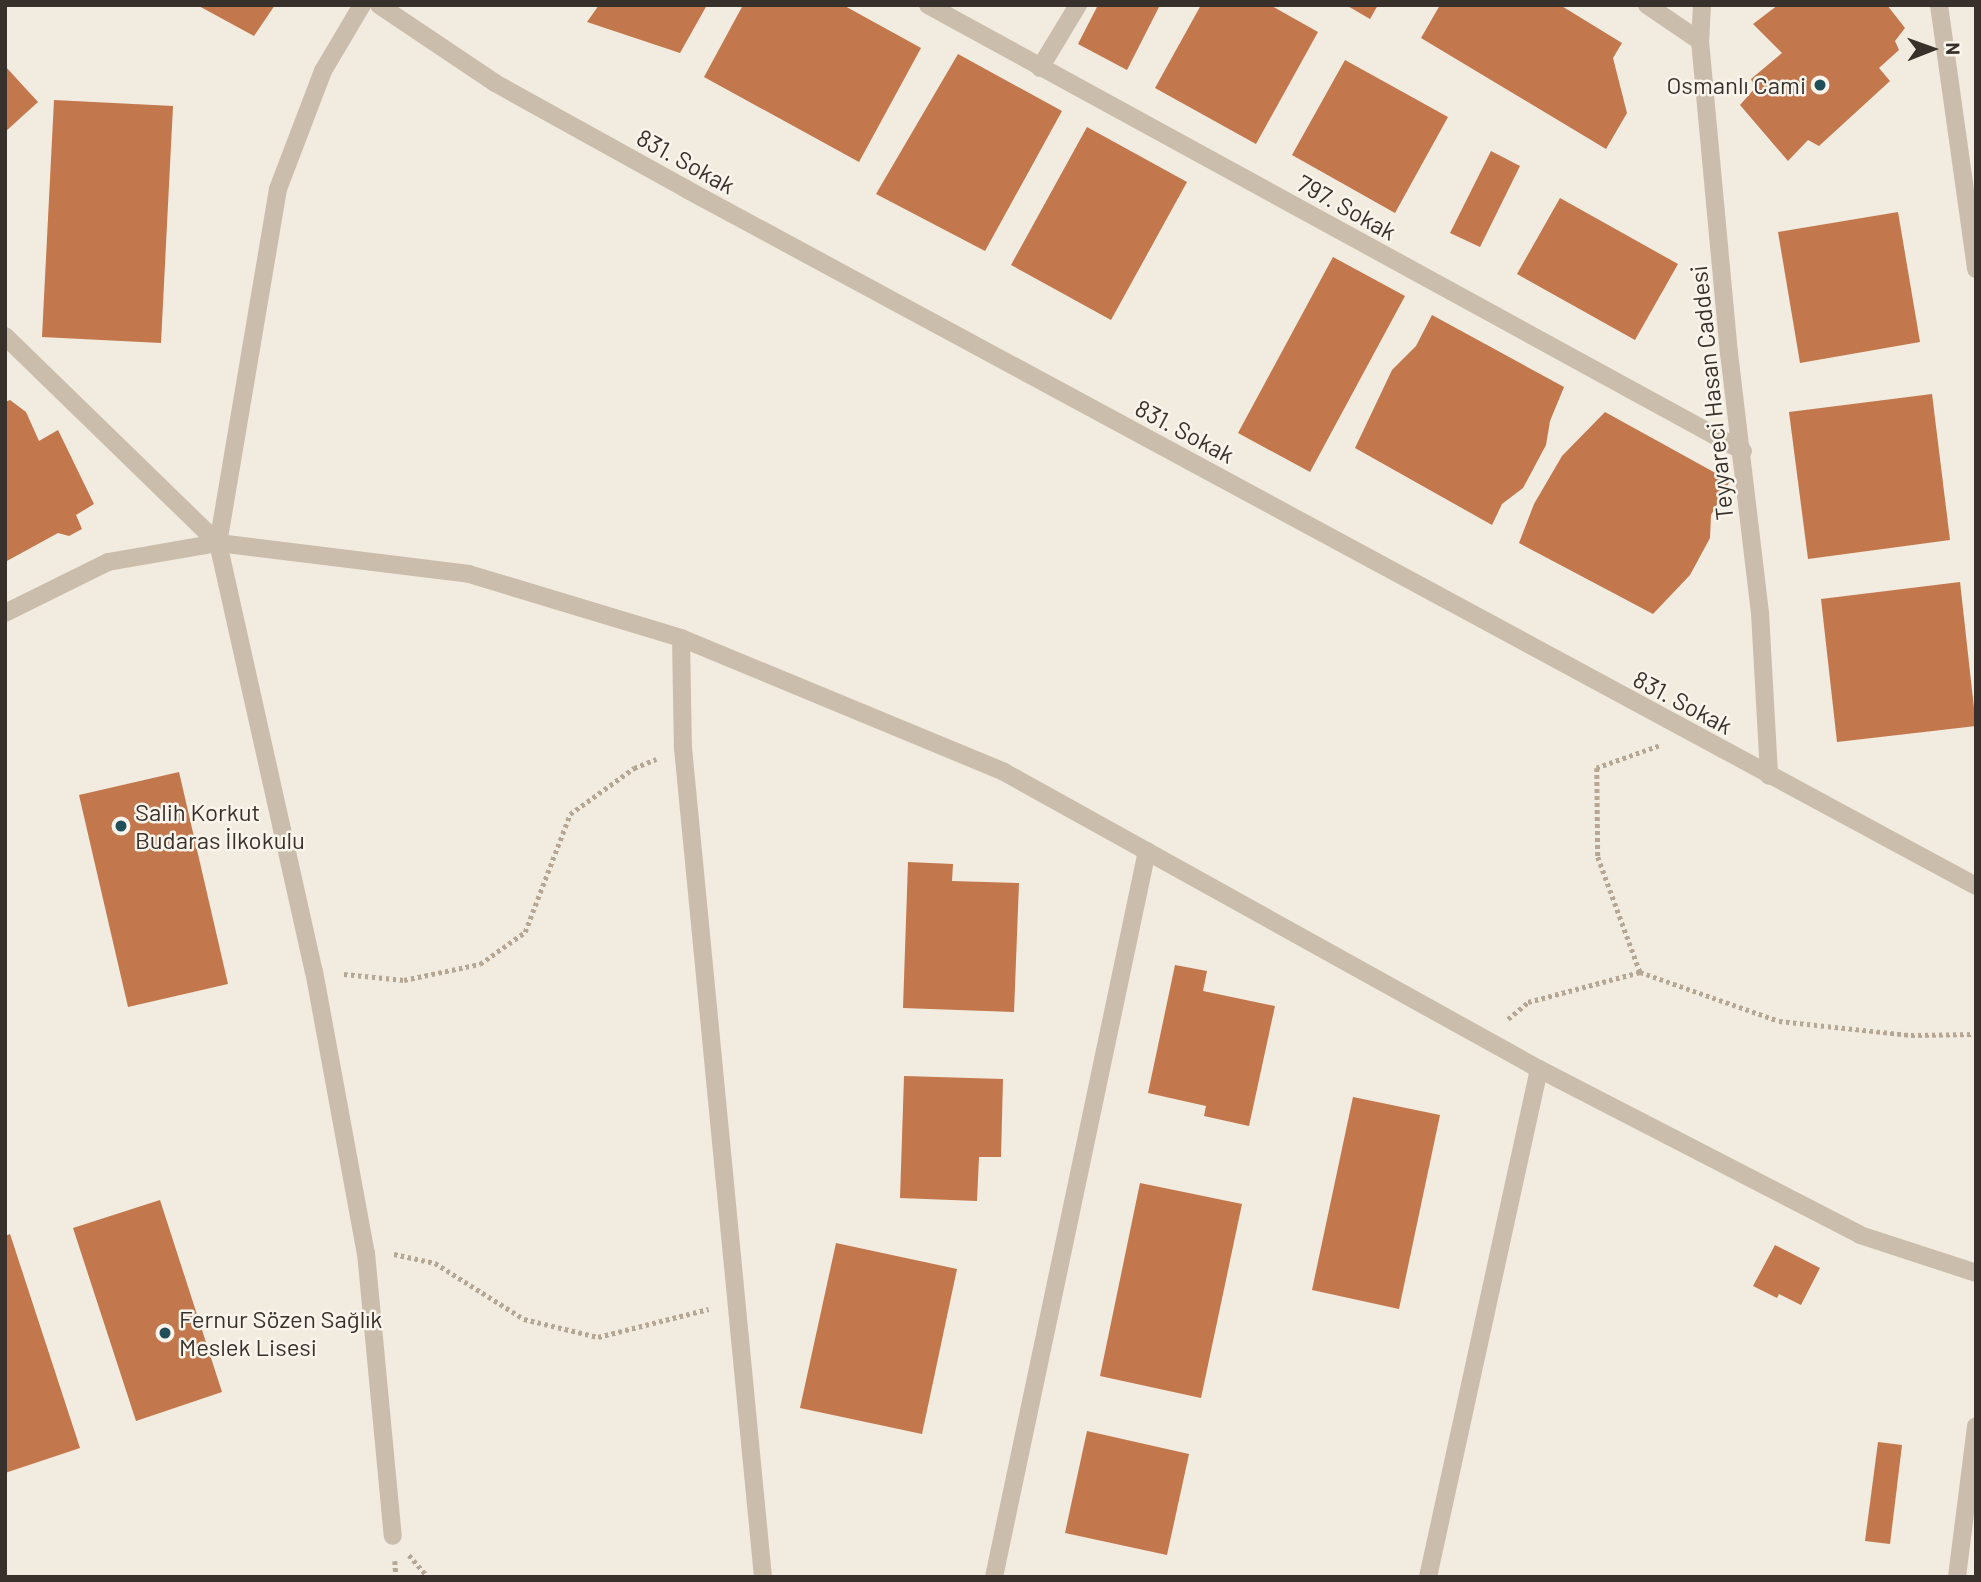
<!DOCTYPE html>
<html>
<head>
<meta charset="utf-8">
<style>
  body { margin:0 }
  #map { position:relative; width:1981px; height:1582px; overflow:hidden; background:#f2ebdf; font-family:Barlow,sans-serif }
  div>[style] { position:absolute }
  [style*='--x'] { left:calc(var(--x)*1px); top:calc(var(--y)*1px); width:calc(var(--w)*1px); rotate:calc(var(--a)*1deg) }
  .building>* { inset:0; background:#c3774c }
  .path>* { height:4.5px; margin-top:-2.25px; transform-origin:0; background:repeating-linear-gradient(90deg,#b6a795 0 3.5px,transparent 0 7px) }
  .street>* { height:18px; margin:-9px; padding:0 9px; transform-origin:9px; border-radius:9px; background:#cbbdab }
  .dots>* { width:19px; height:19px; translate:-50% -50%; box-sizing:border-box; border:4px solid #faf5ec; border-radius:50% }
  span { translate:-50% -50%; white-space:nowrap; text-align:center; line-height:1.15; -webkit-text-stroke:5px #faf5ec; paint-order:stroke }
  .poi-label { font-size:24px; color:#38302a }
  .right { translate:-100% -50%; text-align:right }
  .left { translate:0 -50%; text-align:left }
  .street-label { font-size:24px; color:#38302a }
  .frame { position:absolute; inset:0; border:7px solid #38302a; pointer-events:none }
  .north { position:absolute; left:1897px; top:14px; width:70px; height:70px; -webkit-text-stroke:5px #faf5ec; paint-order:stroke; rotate:89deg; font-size:19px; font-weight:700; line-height:28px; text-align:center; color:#38302a }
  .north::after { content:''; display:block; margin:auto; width:24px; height:32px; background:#38302a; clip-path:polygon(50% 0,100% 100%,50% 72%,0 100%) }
</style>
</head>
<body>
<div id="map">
  <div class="building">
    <div style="clip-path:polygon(197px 5px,275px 5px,254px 36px)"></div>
    <div style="clip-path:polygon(599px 5px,707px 5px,680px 53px,587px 22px)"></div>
    <div style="clip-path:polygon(743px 5px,843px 5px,921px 48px,859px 162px,704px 77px)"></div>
    <div style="clip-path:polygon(1098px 5px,1160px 5px,1127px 70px,1078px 44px)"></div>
    <div style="clip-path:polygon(1201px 5px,1270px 5px,1318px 32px,1256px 144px,1155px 88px)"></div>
    <div style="clip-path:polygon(1346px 5px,1378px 5px,1370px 19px)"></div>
    <div style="clip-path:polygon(1440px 5px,1560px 5px,1622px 43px,1613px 58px,1627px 113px,1606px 149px,1421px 38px)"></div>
    <div style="clip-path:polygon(1778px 5px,1887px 5px,1905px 28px,1895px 41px,1899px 50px,1879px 68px,1890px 81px,1819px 146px,1808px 140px,1788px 161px,1740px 105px,1755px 88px,1751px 79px,1782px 53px,1753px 24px)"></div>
    <div style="clip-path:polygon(958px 54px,1062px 111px,985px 251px,876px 194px)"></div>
    <div style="clip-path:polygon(1345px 60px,1448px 117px,1395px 213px,1292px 155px)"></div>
    <div style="clip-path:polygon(5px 66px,38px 102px,5px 132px)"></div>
    <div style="clip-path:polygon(54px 100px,173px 106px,161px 343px,42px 337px)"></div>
    <div style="clip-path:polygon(1087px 127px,1187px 182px,1111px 320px,1011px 265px)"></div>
    <div style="clip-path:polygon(1491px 151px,1520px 166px,1480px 247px,1450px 233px)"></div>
    <div style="clip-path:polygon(1560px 198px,1678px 264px,1635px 340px,1517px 274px)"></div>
    <div style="clip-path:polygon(1898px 212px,1920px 342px,1800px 363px,1778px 232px)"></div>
    <div style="clip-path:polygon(1333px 257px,1405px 296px,1310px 472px,1238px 433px)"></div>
    <div style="clip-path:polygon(1432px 315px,1564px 387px,1550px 421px,1546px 445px,1523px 488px,1502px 504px,1492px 525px,1355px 448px,1392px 370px,1416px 346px)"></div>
    <div style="clip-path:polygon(1932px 394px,1950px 540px,1808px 559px,1789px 412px)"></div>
    <div style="clip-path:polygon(10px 400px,26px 412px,39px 441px,58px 430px,94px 504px,76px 515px,82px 529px,69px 536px,58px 533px,5px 562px,5px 402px)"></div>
    <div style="clip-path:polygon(1605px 412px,1730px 481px,1711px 515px,1710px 538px,1690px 575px,1653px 614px,1519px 543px,1534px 504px,1562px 456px)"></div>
    <div style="clip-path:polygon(1960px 582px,1976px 726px,1837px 742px,1821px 599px)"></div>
    <div style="clip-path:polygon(179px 772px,228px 984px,128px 1007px,79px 795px)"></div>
    <div style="clip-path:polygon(908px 862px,953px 864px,952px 881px,1019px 883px,1014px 1012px,903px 1008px)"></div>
    <div style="clip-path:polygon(1175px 965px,1207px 971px,1203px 991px,1275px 1006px,1249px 1126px,1204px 1116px,1206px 1106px,1148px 1093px)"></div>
    <div style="clip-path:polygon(904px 1076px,1003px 1079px,1001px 1157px,979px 1157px,977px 1201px,900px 1198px)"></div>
    <div style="clip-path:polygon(1353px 1097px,1440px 1115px,1399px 1309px,1312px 1290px)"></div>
    <div style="clip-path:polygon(1140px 1183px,1242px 1204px,1201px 1398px,1100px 1376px)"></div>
    <div style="clip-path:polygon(160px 1200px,222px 1392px,136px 1421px,73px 1228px)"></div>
    <div style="clip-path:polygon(10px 1234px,80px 1448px,5px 1473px,5px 1236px)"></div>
    <div style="clip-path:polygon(836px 1243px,957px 1269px,922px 1434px,800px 1408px)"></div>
    <div style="clip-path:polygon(1775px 1245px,1820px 1268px,1801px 1305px,1779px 1294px,1777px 1298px,1753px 1286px)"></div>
    <div style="clip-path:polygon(1087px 1431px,1189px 1454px,1167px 1555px,1065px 1533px)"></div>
    <div style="clip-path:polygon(1878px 1442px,1902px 1445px,1890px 1544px,1865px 1541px)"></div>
  </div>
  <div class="path">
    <div style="--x:1659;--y:746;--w:66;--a:160.5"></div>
    <div style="--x:1597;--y:768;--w:89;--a:89.4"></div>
    <div style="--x:1598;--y:857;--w:122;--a:69.9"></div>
    <div style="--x:1640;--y:972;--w:147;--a:19.4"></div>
    <div style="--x:1779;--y:1021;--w:133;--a:6.1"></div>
    <div style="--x:1911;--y:1035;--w:65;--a:-0.9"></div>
    <div style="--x:344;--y:974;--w:60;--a:5.7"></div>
    <div style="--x:404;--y:980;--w:78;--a:-11.9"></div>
    <div style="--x:480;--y:964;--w:55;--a:-35.4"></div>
    <div style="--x:525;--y:932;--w:126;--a:-69.1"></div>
    <div style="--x:570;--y:814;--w:79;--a:-35.7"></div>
    <div style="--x:634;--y:768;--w:24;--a:-22"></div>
    <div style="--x:1508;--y:1019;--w:26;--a:-40"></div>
    <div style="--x:1528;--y:1002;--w:116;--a:-15"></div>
    <div style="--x:394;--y:1254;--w:42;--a:12.4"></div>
    <div style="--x:435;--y:1263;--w:105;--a:32.2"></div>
    <div style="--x:524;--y:1319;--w:76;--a:13.7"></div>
    <div style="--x:598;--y:1337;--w:114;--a:-14.2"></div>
    <div style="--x:409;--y:1555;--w:29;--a:49"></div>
    <div style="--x:395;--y:1561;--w:16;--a:86"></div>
  </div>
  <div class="street">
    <div style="--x:362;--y:5;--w:77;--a:120.6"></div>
    <div style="--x:323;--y:71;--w:126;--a:110.9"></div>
    <div style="--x:278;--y:189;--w:359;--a:99.6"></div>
    <div style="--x:218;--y:543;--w:439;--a:77.4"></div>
    <div style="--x:314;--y:971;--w:287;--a:79.6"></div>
    <div style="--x:366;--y:1253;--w:284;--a:84.6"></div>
    <div style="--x:379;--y:5;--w:140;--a:33.9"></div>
    <div style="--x:495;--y:83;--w:218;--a:29"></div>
    <div style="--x:686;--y:189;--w:1466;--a:28.38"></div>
    <div style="--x:928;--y:5;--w:929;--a:28.69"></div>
    <div style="--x:1647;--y:5;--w:64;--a:34.2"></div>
    <div style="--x:1702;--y:5;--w:36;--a:93"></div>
    <div style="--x:1700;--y:41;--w:313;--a:84.7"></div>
    <div style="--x:1729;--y:353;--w:262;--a:83.2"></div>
    <div style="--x:1760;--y:613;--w:163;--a:86.8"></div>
    <div style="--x:1939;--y:5;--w:267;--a:82"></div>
    <div style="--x:1040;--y:68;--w:74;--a:-58.9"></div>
    <div style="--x:5;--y:336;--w:297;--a:44.2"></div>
    <div style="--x:5;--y:613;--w:115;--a:-26.3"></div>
    <div style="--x:108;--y:562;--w:112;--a:-9.8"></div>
    <div style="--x:218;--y:543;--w:253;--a:7"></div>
    <div style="--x:469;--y:574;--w:221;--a:16.8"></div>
    <div style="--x:681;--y:638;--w:350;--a:22.5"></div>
    <div style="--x:1004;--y:772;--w:612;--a:29.04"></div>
    <div style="--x:1539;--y:1069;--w:361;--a:27.3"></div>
    <div style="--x:1860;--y:1235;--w:122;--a:18.1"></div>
    <div style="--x:681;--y:638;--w:110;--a:89"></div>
    <div style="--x:683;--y:748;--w:833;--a:84.49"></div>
    <div style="--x:994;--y:1577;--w:742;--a:-78.1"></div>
    <div style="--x:1428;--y:1577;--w:520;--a:-77.67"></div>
    <div style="--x:1957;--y:1577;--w:152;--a:-82.8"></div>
  </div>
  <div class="dots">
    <div style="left:1820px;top:85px;background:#204f59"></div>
    <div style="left:121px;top:826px;background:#204f59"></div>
    <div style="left:165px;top:1333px;background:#204f59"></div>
  </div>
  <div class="poi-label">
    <span class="right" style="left:1806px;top:85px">Osmanlı Cami</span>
    <span class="left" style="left:135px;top:826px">Salih Korkut<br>Budaras İlkokulu</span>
    <span class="left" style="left:179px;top:1333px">Fernur Sözen Sağlık<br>Meslek Lisesi</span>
  </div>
  <div class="street-label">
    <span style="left:686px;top:161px;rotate:29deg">831. Sokak</span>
    <span style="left:1347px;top:207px;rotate:29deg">797. Sokak</span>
    <span style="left:1711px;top:393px;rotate:-96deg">Teyyareci Hasan Caddesi</span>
    <span style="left:1185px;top:431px;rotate:28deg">831. Sokak</span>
    <span style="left:1683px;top:702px;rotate:28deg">831. Sokak</span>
  </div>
  <div class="frame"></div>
  <div class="north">N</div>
</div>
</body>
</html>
